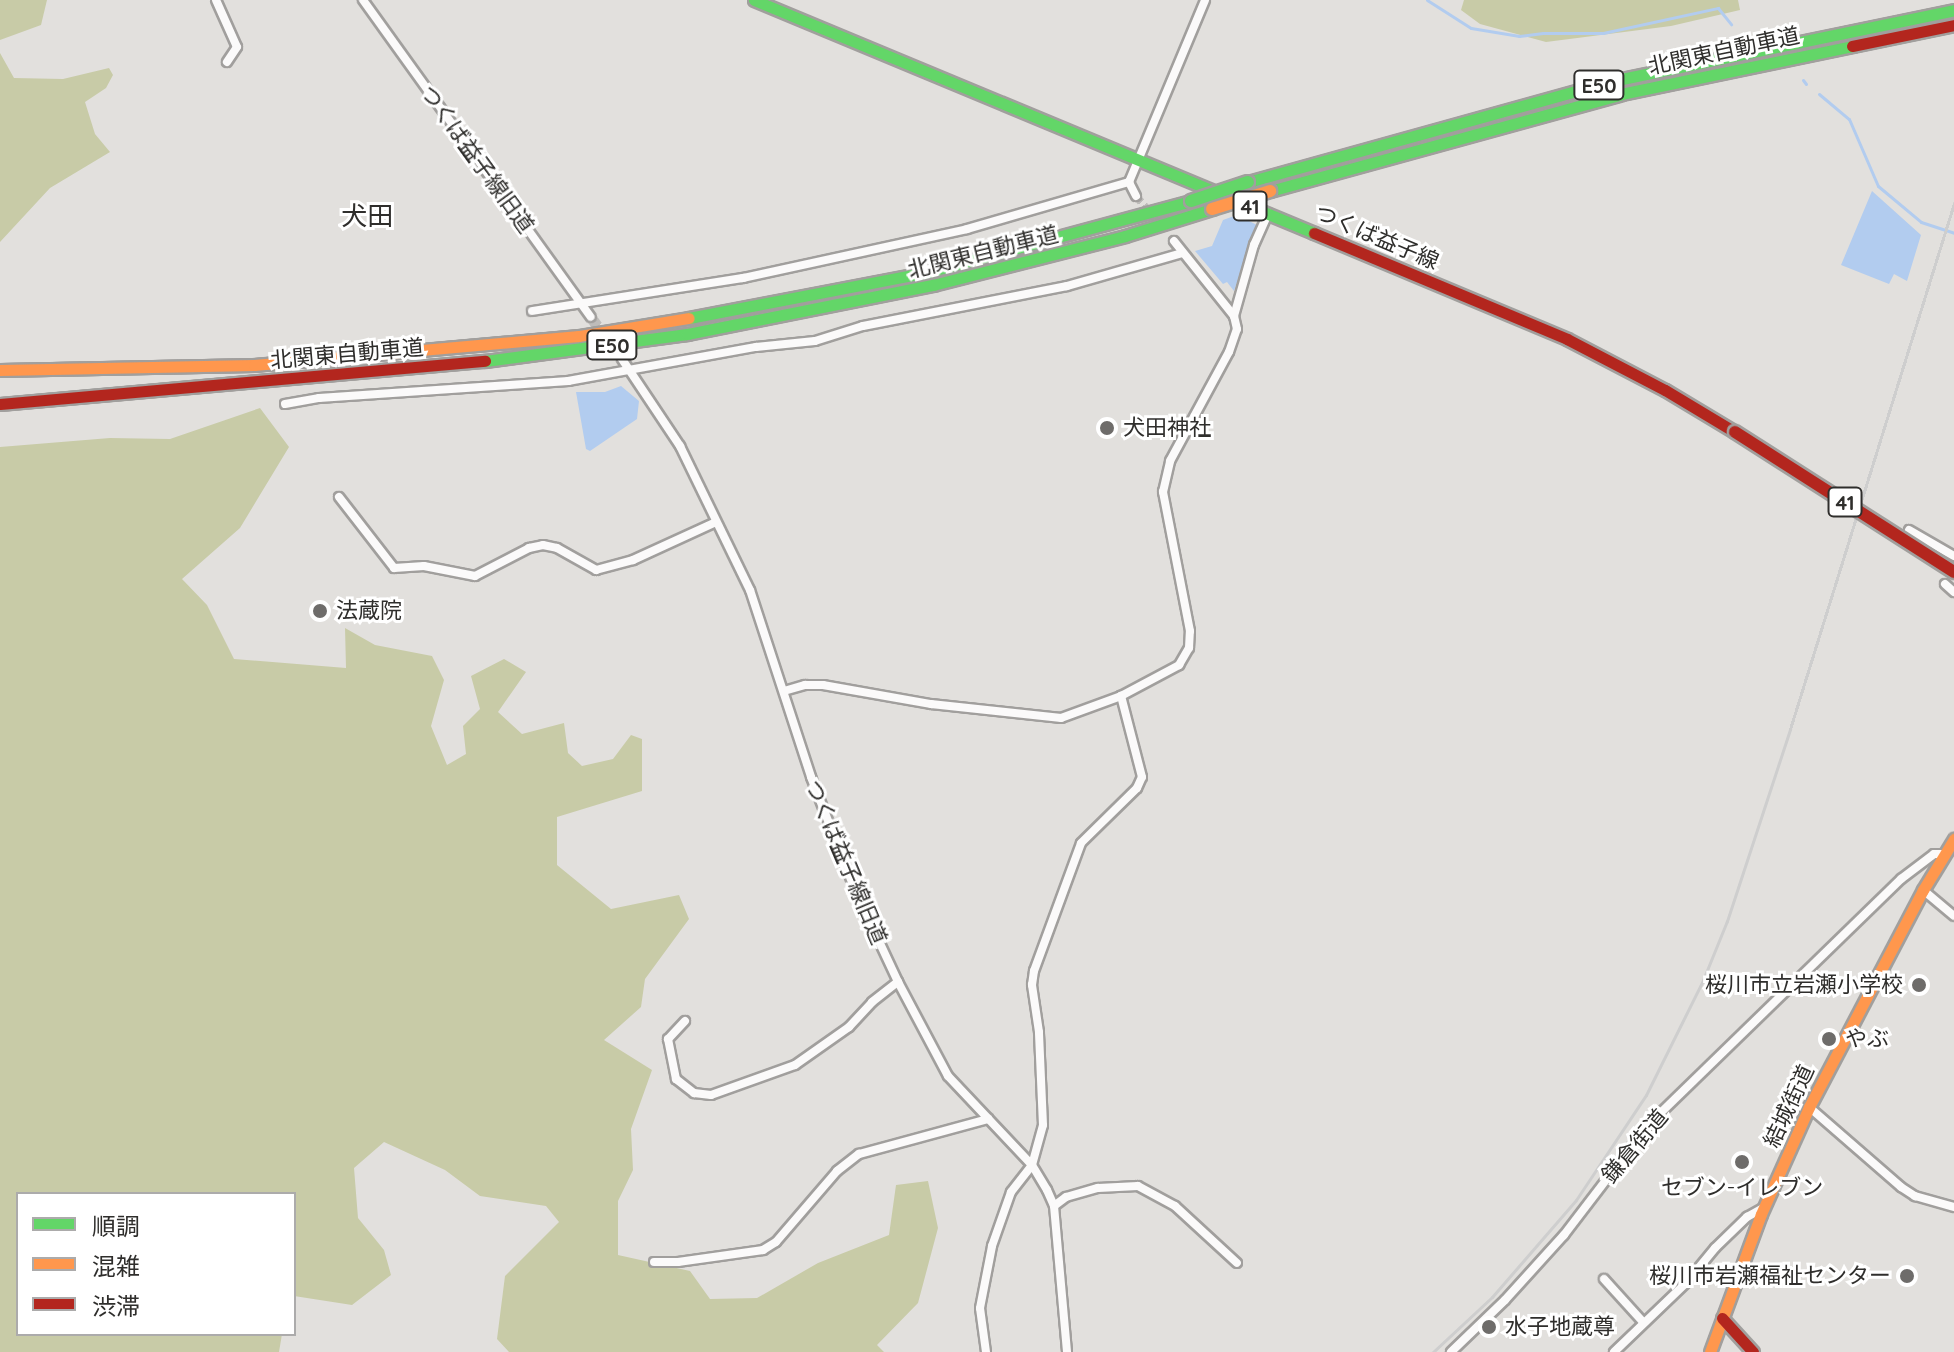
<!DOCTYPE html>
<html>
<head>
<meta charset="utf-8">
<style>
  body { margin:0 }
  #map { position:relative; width:1954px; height:1352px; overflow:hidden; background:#e2e0dd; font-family:Quicksand,"Noto Sans JP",sans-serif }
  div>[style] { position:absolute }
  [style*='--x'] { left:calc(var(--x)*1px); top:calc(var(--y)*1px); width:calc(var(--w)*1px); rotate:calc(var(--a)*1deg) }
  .forest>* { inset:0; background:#c8cba7 }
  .water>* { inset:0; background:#b2ccef }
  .stream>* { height:3px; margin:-1.5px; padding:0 1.5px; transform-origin:1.5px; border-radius:1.5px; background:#b2ccef }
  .street-tunnel>* { height:8px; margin-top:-4px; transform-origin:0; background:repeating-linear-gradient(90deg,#bebcba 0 8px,transparent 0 12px) }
  .secondary-tunnel>* { height:11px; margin-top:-5.5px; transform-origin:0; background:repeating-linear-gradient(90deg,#bebcba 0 11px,transparent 0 16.5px) }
  .roads { filter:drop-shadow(2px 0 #a19f9d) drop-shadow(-2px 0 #a19f9d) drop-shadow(0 2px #a19f9d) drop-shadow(0 -2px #a19f9d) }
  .street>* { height:8px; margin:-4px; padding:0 4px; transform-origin:4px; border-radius:4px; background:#fbfafa }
  .fast>* { height:11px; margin:-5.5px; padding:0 5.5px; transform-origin:5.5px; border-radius:5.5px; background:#63d668 }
  .slow>* { height:11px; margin:-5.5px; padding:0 5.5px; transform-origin:5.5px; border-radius:5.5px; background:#ff974d }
  .jam>* { height:11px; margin:-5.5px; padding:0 5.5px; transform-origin:5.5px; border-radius:5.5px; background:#b3261e }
  .rail>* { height:3px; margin:-1.5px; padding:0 1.5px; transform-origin:1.5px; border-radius:1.5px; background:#cecece }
  .bridges { filter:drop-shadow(2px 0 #a19f9d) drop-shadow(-2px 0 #a19f9d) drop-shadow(0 2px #a19f9d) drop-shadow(0 -2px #a19f9d) }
  .fast-bridge>* { height:12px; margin:-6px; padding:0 6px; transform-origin:6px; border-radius:6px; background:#63d668 }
  .slow-bridge>* { height:12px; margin:-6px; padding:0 6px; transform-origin:6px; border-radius:6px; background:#ff974d }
  .jam-bridge>* { height:12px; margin:-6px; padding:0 6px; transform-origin:6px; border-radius:6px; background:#b3261e }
  .dots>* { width:22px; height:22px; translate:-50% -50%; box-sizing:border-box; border:4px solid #fff; border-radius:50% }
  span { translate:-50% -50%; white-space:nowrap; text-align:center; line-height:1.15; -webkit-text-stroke:6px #fff; paint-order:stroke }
  .shield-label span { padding:2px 6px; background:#fff; border:2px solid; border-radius:6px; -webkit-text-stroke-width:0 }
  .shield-label { font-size:20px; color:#2f2e2c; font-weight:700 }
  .street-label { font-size:22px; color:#2f2e2c }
  .poi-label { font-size:22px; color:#2f2e2c }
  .left { translate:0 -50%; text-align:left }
  .right { translate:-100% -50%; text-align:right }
  .quarter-label { font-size:26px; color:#2f2e2c }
  .legend { position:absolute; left:16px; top:1192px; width:280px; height:144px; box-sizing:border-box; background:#fff; border:2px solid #acabab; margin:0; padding:10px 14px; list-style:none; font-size:24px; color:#2f2e2c }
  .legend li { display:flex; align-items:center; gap:16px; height:40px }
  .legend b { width:40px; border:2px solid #acabab }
</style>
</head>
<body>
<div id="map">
  <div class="forest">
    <div style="clip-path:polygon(0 0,47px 0,41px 25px,0 40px)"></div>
    <div style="clip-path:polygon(1464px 0,1738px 0,1740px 10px,1671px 26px,1546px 42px,1480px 24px,1461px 10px)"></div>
    <div style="clip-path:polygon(0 53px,14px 78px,63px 79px,109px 68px,113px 75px,106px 88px,85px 102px,95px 134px,110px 152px,50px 188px,0 242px)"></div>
    <div style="clip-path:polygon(260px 408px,289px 447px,240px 528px,182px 579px,207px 605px,234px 659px,346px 668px,345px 628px,375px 645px,432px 656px,444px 680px,431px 726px,447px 765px,466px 754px,463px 726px,480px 709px,471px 676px,504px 659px,526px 672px,498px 712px,522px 734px,564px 723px,568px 753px,582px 766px,613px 759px,631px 735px,642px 739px,642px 791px,557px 817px,557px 865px,611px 909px,679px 895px,689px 919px,645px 979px,641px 1007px,604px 1040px,652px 1070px,631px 1129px,633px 1170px,618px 1201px,618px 1255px,690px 1271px,710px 1299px,757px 1298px,818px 1263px,889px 1235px,896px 1185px,928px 1181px,938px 1228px,918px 1303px,877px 1345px,884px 1352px,509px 1352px,497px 1339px,505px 1276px,559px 1222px,546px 1206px,480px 1196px,445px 1170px,384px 1142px,354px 1168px,358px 1218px,384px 1250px,391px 1275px,352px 1305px,294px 1296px,294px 1194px,18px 1194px,18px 1334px,282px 1334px,279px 1352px,0 1352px,0 447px,110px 438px,170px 439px)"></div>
  </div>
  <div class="water">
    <div style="clip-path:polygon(1872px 191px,1921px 235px,1907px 281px,1894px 274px,1889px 284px,1841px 265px)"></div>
    <div style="clip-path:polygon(1237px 215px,1257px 225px,1234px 291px,1227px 282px,1223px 284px,1195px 251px,1212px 246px,1223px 220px)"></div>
    <div style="clip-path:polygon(621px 386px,639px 401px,637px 419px,590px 451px,586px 449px,576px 392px,605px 392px)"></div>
  </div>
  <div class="stream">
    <div style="--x:1427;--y:0;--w:52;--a:32.5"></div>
    <div style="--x:1471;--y:28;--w:49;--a:9.5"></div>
    <div style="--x:1519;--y:36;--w:24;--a:-7"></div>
    <div style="--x:1543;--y:33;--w:60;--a:0"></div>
    <div style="--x:1603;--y:33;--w:118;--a:-12.3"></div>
    <div style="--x:1718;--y:8;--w:21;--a:51"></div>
    <div style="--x:1803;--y:80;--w:5;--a:53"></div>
    <div style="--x:1819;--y:94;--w:39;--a:40"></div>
    <div style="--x:1849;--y:119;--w:73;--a:66.6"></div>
    <div style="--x:1878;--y:186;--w:56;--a:39.9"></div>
    <div style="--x:1921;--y:222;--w:35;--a:18"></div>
  </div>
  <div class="street-tunnel">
    <div style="--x:1136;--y:196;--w:23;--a:50"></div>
  </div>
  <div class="secondary-tunnel">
    <div style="--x:591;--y:317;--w:52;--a:53.6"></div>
  </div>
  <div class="roads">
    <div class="street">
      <div style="--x:216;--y:0;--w:51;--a:65.9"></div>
      <div style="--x:237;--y:47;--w:18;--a:124"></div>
      <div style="--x:363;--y:0;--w:390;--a:54.3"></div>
      <div style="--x:1136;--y:196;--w:16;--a:-117"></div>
      <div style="--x:1129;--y:182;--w:197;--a:-67.3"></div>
      <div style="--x:532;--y:311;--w:214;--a:-8.9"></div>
      <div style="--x:743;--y:278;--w:229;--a:-12.3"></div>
      <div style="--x:967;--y:229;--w:169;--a:-16.2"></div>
      <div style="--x:1234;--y:316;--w:74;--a:-74.3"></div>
      <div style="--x:1254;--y:245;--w:35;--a:-66"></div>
      <div style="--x:622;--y:359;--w:105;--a:56.3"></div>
      <div style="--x:680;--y:446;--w:160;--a:64.1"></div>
      <div style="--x:750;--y:590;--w:197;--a:71.9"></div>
      <div style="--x:811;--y:777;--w:121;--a:68.7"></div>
      <div style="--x:855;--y:890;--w:102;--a:64.9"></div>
      <div style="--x:898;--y:982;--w:106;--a:62"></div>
      <div style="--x:948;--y:1076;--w:122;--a:46.7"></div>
      <div style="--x:1032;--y:1165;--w:29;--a:59"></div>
      <div style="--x:1047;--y:1190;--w:17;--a:66"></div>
      <div style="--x:1054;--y:1206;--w:147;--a:84.9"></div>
      <div style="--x:285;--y:404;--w:35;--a:-10"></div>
      <div style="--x:319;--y:398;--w:250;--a:-3.9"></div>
      <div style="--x:568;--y:381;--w:191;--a:-10.3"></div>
      <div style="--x:756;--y:347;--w:59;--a:-5.8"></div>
      <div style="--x:815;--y:341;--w:50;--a:-17.4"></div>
      <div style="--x:863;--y:326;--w:208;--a:-11.1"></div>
      <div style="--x:1067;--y:286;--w:120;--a:-16"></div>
      <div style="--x:339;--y:497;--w:90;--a:52.2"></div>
      <div style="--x:394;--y:568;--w:30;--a:-4"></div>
      <div style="--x:424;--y:566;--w:52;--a:11.1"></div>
      <div style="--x:475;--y:576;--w:61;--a:-27.4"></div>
      <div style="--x:529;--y:548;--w:14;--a:-12"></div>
      <div style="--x:543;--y:545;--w:14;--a:12"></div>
      <div style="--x:557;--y:548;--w:45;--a:29.4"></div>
      <div style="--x:596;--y:570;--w:38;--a:-15"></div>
      <div style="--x:633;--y:560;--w:91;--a:-24.6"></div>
      <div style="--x:1909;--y:530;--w:52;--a:30"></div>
      <div style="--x:1945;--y:584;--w:12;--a:42"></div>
      <div style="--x:784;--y:691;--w:22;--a:-16"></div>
      <div style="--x:805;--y:685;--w:18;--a:0"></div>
      <div style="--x:823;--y:685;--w:110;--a:10"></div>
      <div style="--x:931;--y:704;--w:131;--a:6.1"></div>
      <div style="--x:1061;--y:718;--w:64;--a:-20.1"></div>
      <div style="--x:1121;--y:696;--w:66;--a:-28.1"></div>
      <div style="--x:1179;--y:665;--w:20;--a:-60"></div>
      <div style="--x:1189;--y:648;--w:17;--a:-87"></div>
      <div style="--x:1190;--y:631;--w:142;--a:-101"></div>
      <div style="--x:1163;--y:492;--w:32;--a:-77"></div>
      <div style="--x:1170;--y:461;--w:124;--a:-61.6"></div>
      <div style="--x:1229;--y:352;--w:24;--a:-71"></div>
      <div style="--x:1237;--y:329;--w:13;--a:-103"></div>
      <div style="--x:1234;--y:316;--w:96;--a:-128.7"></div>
      <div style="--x:1923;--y:890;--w:40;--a:40"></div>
      <div style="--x:685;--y:1021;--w:25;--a:133"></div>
      <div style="--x:668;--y:1039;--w:41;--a:78.7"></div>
      <div style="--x:676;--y:1079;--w:23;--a:38"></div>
      <div style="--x:694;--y:1093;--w:17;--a:7"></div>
      <div style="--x:711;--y:1095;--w:89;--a:-19.7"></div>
      <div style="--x:795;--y:1065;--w:66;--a:-35.1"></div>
      <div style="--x:849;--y:1027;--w:34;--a:-47"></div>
      <div style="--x:872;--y:1002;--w:33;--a:-38"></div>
      <div style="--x:1809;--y:1107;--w:122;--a:41"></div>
      <div style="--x:1901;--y:1187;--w:17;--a:33"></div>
      <div style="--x:1915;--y:1196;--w:41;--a:15.8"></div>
      <div style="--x:1054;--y:1206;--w:15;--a:-37"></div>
      <div style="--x:1066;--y:1197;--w:33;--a:-16"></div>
      <div style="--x:1098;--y:1188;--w:40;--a:-2.9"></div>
      <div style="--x:1138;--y:1186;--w:42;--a:28.4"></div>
      <div style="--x:1175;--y:1206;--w:84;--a:42.6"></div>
      <div style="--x:654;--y:1262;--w:24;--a:0"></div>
      <div style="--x:678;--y:1262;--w:86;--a:-8"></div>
      <div style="--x:763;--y:1250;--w:15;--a:-32"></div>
      <div style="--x:776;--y:1242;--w:94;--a:-49.3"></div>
      <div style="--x:837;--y:1171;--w:28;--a:-38"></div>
      <div style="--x:859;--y:1154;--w:134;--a:-15.2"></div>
      <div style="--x:1604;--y:1279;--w:58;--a:47.8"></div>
      <div style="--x:986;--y:1352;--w:44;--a:-97.8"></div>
      <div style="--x:980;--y:1308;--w:63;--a:-79"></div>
      <div style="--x:992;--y:1246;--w:57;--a:-70.6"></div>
      <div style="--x:1011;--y:1192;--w:34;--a:-52"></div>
      <div style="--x:1032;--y:1165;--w:41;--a:-74.6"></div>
      <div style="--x:1043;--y:1125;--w:93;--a:-92.5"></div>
      <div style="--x:1039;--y:1032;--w:48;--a:-98.5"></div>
      <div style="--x:1032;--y:985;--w:14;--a:-82"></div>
      <div style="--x:1034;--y:971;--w:136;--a:-69.8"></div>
      <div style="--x:1081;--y:843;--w:78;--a:-44.5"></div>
      <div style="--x:1137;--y:788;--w:12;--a:-66"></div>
      <div style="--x:1142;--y:777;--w:84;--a:-104.5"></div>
      <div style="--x:1451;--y:1352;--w:75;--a:-43.9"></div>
      <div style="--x:1505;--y:1300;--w:88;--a:-47.8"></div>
      <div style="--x:1564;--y:1235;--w:138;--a:-52.6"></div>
      <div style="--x:1648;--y:1125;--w:353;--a:-44.2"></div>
      <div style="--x:1901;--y:879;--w:41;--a:-37.1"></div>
      <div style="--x:1934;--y:854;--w:10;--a:0"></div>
      <div style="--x:1614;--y:1352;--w:101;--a:-43.8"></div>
      <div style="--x:1687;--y:1282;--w:44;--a:-50.5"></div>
      <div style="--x:1715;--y:1248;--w:45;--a:-44.1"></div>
      <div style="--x:1747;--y:1217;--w:21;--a:-29"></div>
    </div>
    <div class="fast">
      <div style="--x:754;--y:0;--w:607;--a:22.59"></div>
      <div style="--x:1248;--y:182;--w:383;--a:-15.5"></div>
      <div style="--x:1617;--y:80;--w:344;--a:-11.7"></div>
      <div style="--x:1270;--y:191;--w:364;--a:-15.4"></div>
      <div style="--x:1621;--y:94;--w:236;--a:-11.7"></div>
      <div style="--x:689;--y:318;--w:243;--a:-10.9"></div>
      <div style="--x:928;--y:272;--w:272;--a:-15.1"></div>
      <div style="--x:485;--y:361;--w:204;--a:-7.6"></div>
      <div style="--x:687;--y:334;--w:251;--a:-11.3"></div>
      <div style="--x:933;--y:285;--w:198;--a:-14.3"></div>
      <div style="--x:1125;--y:236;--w:91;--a:-17.2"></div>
    </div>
    <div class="slow">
      <div style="--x:0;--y:370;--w:254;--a:-1.1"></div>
      <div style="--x:254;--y:365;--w:326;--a:-5.1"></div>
      <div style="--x:579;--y:336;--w:111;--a:-9.3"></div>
      <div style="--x:1710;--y:1352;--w:147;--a:-69.7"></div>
      <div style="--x:1761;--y:1214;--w:117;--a:-65.8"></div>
      <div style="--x:1809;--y:1107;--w:245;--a:-62.3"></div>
      <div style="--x:1923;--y:890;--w:60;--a:-58.7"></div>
    </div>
    <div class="jam">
      <div style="--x:1852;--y:46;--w:104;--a:-11.6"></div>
      <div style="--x:1314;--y:233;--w:274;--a:22.7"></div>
      <div style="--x:1567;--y:339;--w:110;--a:27.5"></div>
      <div style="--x:1665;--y:390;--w:82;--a:31"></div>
      <div style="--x:0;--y:404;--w:487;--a:-5.1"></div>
      <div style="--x:1722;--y:1318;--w:46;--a:47.6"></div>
    </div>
  </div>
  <div class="rail">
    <div style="--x:1433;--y:1352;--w:81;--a:-43"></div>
    <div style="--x:1492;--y:1297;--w:128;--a:-49.1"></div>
    <div style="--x:1576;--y:1200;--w:126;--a:-56.3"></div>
    <div style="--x:1646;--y:1095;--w:128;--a:-63.6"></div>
    <div style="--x:1703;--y:980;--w:64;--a:-67.9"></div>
    <div style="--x:1727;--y:921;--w:202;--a:-71.8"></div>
    <div style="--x:1790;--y:729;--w:551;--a:-72.68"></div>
  </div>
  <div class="bridges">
    <div class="fast-bridge">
      <div style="--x:1191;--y:201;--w:60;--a:-18.4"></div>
    </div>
    <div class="slow-bridge">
      <div style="--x:1212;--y:209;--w:61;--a:-17.2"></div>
    </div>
    <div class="jam-bridge">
      <div style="--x:1735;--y:432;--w:260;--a:32.6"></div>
    </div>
  </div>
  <div class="dots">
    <div style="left:1107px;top:428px;background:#6e6c6a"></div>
    <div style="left:320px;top:611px;background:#6e6c6a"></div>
    <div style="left:1919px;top:985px;background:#6e6c6a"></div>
    <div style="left:1829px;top:1039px;background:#6e6c6a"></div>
    <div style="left:1742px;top:1162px;background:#6e6c6a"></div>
    <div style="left:1907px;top:1276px;background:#6e6c6a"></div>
    <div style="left:1489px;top:1327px;background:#6e6c6a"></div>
  </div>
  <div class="shield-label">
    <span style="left:1599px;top:85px">E50</span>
    <span style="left:1250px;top:206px">41</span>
    <span style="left:612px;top:345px">E50</span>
    <span style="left:1845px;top:502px">41</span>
  </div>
  <div class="street-label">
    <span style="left:1724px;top:51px;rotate:-12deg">北関東自動車道</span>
    <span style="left:477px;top:159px;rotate:54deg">つくば益子線旧道</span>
    <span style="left:1377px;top:237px;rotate:23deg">つくば益子線</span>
    <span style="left:983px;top:252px;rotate:-14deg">北関東自動車道</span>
    <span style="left:347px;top:354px;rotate:-5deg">北関東自動車道</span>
    <span style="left:846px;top:862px;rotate:67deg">つくば益子線旧道</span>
    <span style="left:1789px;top:1106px;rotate:-65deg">結城街道</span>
    <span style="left:1635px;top:1146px;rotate:-50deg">鎌倉街道</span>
  </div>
  <div class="poi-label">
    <span class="left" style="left:1123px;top:428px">犬田神社</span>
    <span class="left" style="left:336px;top:611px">法蔵院</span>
    <span class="right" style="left:1903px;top:985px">桜川市立岩瀬小学校</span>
    <span class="left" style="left:1845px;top:1039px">やぶ</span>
    <span style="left:1742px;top:1188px">セブン-イレブン</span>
    <span class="right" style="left:1891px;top:1276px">桜川市岩瀬福祉センター</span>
    <span class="left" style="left:1505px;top:1327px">水子地蔵尊</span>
  </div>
  <div class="quarter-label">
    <span style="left:367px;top:216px">犬田</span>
  </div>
  <ul class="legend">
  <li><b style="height:10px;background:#63d668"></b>順調</li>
  <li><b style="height:10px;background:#ff974d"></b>混雑</li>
  <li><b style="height:10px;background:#b3261e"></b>渋滞</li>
  </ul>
</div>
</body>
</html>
